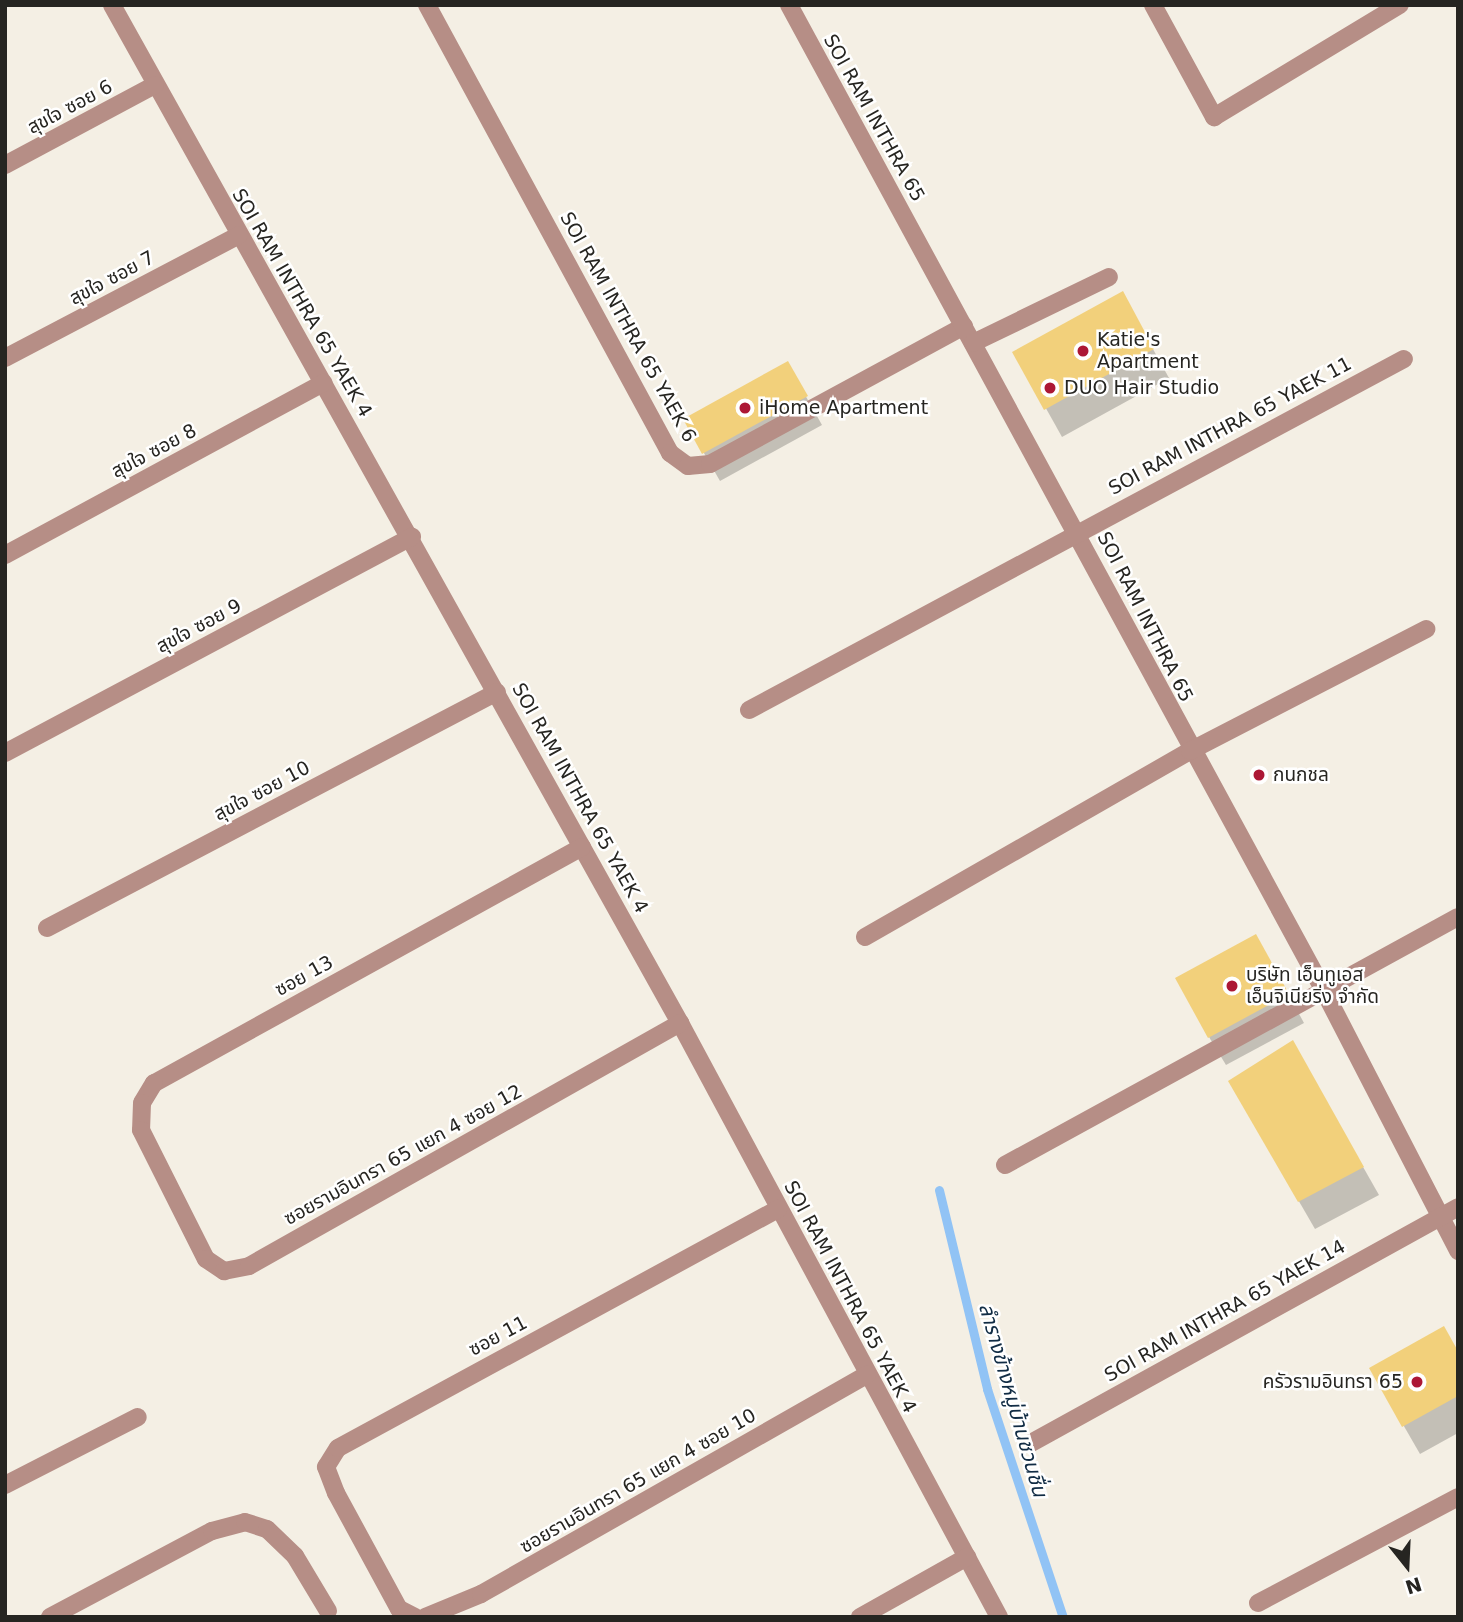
<!DOCTYPE html>
<html>
<head>
<meta charset="utf-8">
<style>
  body { margin:0 }
  #map { position:relative; width:1463px; height:1622px; overflow:hidden; background:#f4efe4; font-family:"DejaVu Sans","Noto Sans Thai",sans-serif }
  div>[style] { position:absolute }
  [style*='--x'] { left:calc(var(--x)*1px); top:calc(var(--y)*1px); width:calc(var(--w)*1px); rotate:calc(var(--a)*1deg) }
  .shadow>* { inset:0; background:#0003 }
  .stream>* { height:9px; margin:-4.5px; padding:0 4.5px; transform-origin:4.5px; border-radius:4.5px; background:#91c3f5 }
  .building>* { inset:0; background:#f2d07b }
  .minor>* { height:18px; margin:-9px; padding:0 9px; transform-origin:9px; border-radius:9px; background:#b68e86 }
  .dots>* { width:19px; height:19px; translate:-50% -50%; box-sizing:border-box; border:4px solid #fff; border-radius:50% }
  span { translate:-50% -50%; white-space:nowrap; text-align:center; line-height:1.15; -webkit-text-stroke:5px #fff; paint-order:stroke }
  .street-label { font-size:19px; color:#262521 }
  .poi-label { font-size:19px; color:#262521 }
  .left { translate:0 -50%; text-align:left }
  .right { translate:-100% -50%; text-align:right }
  .water-label { font-size:21px; color:#112c44; font-style:italic }
  .frame { position:absolute; inset:0; border:7px solid #262521; pointer-events:none }
  .north { position:absolute; left:1372px; top:1531px; width:70px; height:70px; -webkit-text-stroke:5px #fff; paint-order:stroke; rotate:162deg; font-size:19px; font-weight:700; line-height:28px; text-align:center; color:#262521 }
  .north::after { content:''; display:block; margin:auto; width:24px; height:32px; background:#262521; clip-path:polygon(50% 0,100% 100%,50% 72%,0 100%) }
</style>
</head>
<body>
<div id="map">
  <div class="shadow">
    <div style="clip-path:polygon(1138px 322px,1169px 378px,1062px 437px,1015px 353px)"></div>
    <div style="clip-path:polygon(787px 363px,822px 425px,720px 481px,685px 420px)"></div>
    <div style="clip-path:polygon(1272px 964px,1304px 1023px,1226px 1065px,1209px 1037px)"></div>
    <div style="clip-path:polygon(1292px 1042px,1379px 1195px,1315px 1229px,1230px 1082px)"></div>
    <div style="clip-path:polygon(1458px 1354px,1458px 1433px,1420px 1454px,1371px 1369px)"></div>
  </div>
  <div class="stream">
    <div style="--x:939;--y:1190;--w:205;--a:76.4"></div>
    <div style="--x:987;--y:1389;--w:240;--a:71.6"></div>
  </div>
  <div class="building">
    <div style="clip-path:polygon(1123px 291px,1154px 349px,1044px 410px,1012px 352px)"></div>
    <div style="clip-path:polygon(788px 361px,808px 396px,702px 454px,683px 419px)"></div>
    <div style="clip-path:polygon(1256px 934px,1289px 994px,1208px 1038px,1175px 978px)"></div>
    <div style="clip-path:polygon(1293px 1040px,1364px 1167px,1298px 1202px,1228px 1081px)"></div>
    <div style="clip-path:polygon(1444px 1326px,1458px 1351px,1458px 1396px,1402px 1427px,1369px 1368px)"></div>
  </div>
  <div class="minor">
    <div style="--x:112;--y:5;--w:1166;--a:60.84"></div>
    <div style="--x:680;--y:1023;--w:674;--a:61.76"></div>
    <div style="--x:427;--y:5;--w:510;--a:61.52"></div>
    <div style="--x:670;--y:453;--w:22;--a:36"></div>
    <div style="--x:688;--y:466;--w:22;--a:-5"></div>
    <div style="--x:710;--y:464;--w:289;--a:-28.5"></div>
    <div style="--x:789;--y:5;--w:1120;--a:61.51"></div>
    <div style="--x:1323;--y:989;--w:295;--a:62.7"></div>
    <div style="--x:1153;--y:5;--w:128;--a:61.4"></div>
    <div style="--x:1214;--y:117;--w:217;--a:-31.1"></div>
    <div style="--x:5;--y:165;--w:170;--a:-28.1"></div>
    <div style="--x:973;--y:343;--w:151;--a:-25.9"></div>
    <div style="--x:5;--y:358;--w:264;--a:-27.7"></div>
    <div style="--x:5;--y:555;--w:362;--a:-28.4"></div>
    <div style="--x:749;--y:710;--w:743;--a:-28.19"></div>
    <div style="--x:5;--y:753;--w:461;--a:-28"></div>
    <div style="--x:582;--y:847;--w:489;--a:151.1"></div>
    <div style="--x:154;--y:1083;--w:23;--a:121"></div>
    <div style="--x:142;--y:1103;--w:27;--a:92"></div>
    <div style="--x:141;--y:1130;--w:144;--a:63.3"></div>
    <div style="--x:206;--y:1259;--w:22;--a:34"></div>
    <div style="--x:224;--y:1271;--w:25;--a:-11"></div>
    <div style="--x:249;--y:1266;--w:495;--a:-29.4"></div>
    <div style="--x:47;--y:928;--w:508;--a:-27.67"></div>
    <div style="--x:865;--y:937;--w:374;--a:-29.8"></div>
    <div style="--x:1190;--y:751;--w:266;--a:-27.3"></div>
    <div style="--x:1005;--y:1165;--w:516;--a:-28.7"></div>
    <div style="--x:1031;--y:1443;--w:488;--a:-28.9"></div>
    <div style="--x:5;--y:1485;--w:149;--a:-27.1"></div>
    <div style="--x:1258;--y:1603;--w:226;--a:-27.9"></div>
    <div style="--x:50;--y:1617;--w:183;--a:-28"></div>
    <div style="--x:212;--y:1531;--w:34;--a:-15"></div>
    <div style="--x:245;--y:1522;--w:23;--a:18"></div>
    <div style="--x:267;--y:1529;--w:39;--a:44"></div>
    <div style="--x:295;--y:1556;--w:64;--a:59"></div>
    <div style="--x:415;--y:1617;--w:18;--a:-153"></div>
    <div style="--x:399;--y:1609;--w:132;--a:-118.5"></div>
    <div style="--x:336;--y:1493;--w:28;--a:-111"></div>
    <div style="--x:326;--y:1467;--w:22;--a:-58"></div>
    <div style="--x:338;--y:1448;--w:501;--a:-28.51"></div>
    <div style="--x:425;--y:1617;--w:61;--a:-22.3"></div>
    <div style="--x:481;--y:1594;--w:444;--a:-29.6"></div>
    <div style="--x:860;--y:1617;--w:123;--a:-29.3"></div>
  </div>
  <div class="dots">
    <div style="left:1083px;top:351px;background:#ac1735"></div>
    <div style="left:1050px;top:388px;background:#ac1735"></div>
    <div style="left:745px;top:408px;background:#ac1735"></div>
    <div style="left:1259px;top:775px;background:#ac1735"></div>
    <div style="left:1232px;top:986px;background:#ac1735"></div>
    <div style="left:1417px;top:1382px;background:#ac1735"></div>
  </div>
  <div class="street-label">
    <span style="left:70px;top:107px;rotate:-28deg">สุขใจ ซอย 6</span>
    <span style="left:874px;top:118px;rotate:61deg">SOI RAM INTHRA 65</span>
    <span style="left:112px;top:278px;rotate:-28deg">สุขใจ ซอย 7</span>
    <span style="left:302px;top:303px;rotate:60deg">SOI RAM INTHRA 65 YAEK 4</span>
    <span style="left:628px;top:327px;rotate:61deg">SOI RAM INTHRA 65 YAEK 6</span>
    <span style="left:1230px;top:426px;rotate:-28deg">SOI RAM INTHRA 65 YAEK 11</span>
    <span style="left:154px;top:451px;rotate:-28deg">สุขใจ ซอย 8</span>
    <span style="left:1145px;top:617px;rotate:63deg">SOI RAM INTHRA 65</span>
    <span style="left:199px;top:626px;rotate:-28deg">สุขใจ ซอย 9</span>
    <span style="left:262px;top:791px;rotate:-28deg">สุขใจ ซอย 10</span>
    <span style="left:580px;top:798px;rotate:61deg">SOI RAM INTHRA 65 YAEK 4</span>
    <span style="left:304px;top:976px;rotate:-29deg">ซอย 13</span>
    <span style="left:403px;top:1155px;rotate:-29deg">ซอยรามอินทรา 65 แยก 4 ซอย 12</span>
    <span style="left:850px;top:1297px;rotate:62deg">SOI RAM INTHRA 65 YAEK 4</span>
    <span style="left:1225px;top:1311px;rotate:-29deg">SOI RAM INTHRA 65 YAEK 14</span>
    <span style="left:498px;top:1336px;rotate:-28deg">ซอย 11</span>
    <span style="left:638px;top:1481px;rotate:-30deg">ซอยรามอินทรา 65 แยก 4 ซอย 10</span>
  </div>
  <div class="poi-label">
    <span class="left" style="left:1097px;top:351px">Katie's<br>Apartment</span>
    <span class="left" style="left:1064px;top:388px">DUO Hair Studio</span>
    <span class="left" style="left:759px;top:408px">iHome Apartment</span>
    <span class="left" style="left:1273px;top:775px">กนกชล</span>
    <span class="left" style="left:1246px;top:986px">บริษัท เอ็นทูเอส<br>เอ็นจิเนียริ่ง จำกัด</span>
    <span class="right" style="left:1403px;top:1382px">ครัวรามอินทรา 65</span>
  </div>
  <div class="water-label">
    <span style="left:1013px;top:1400px;rotate:74deg">ลำรางข้างหมู่บ้านชวนชื่น</span>
  </div>
  <div class="frame"></div>
  <div class="north">N</div>
</div>
</body>
</html>
